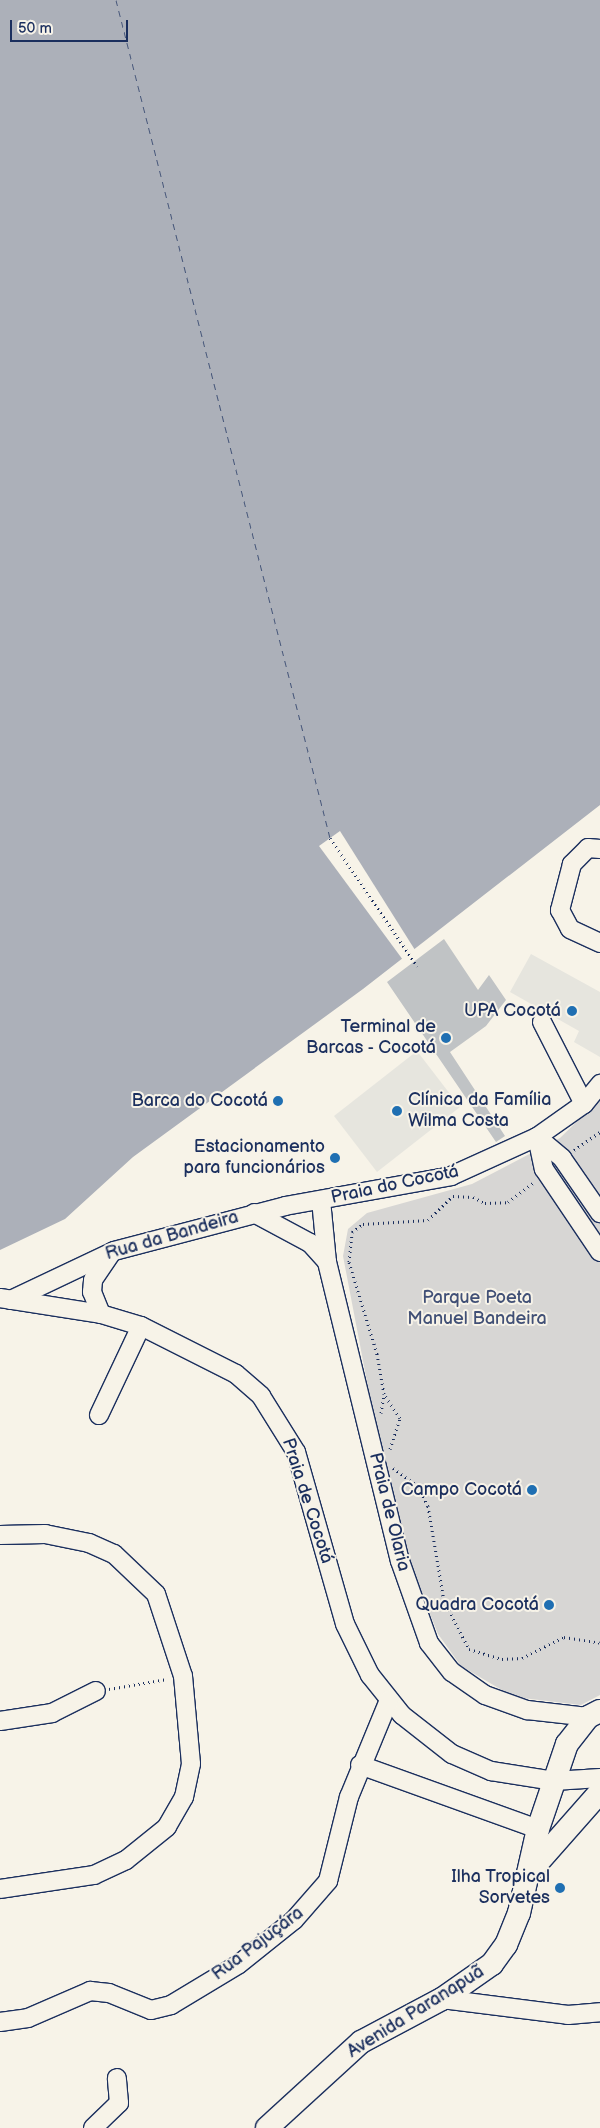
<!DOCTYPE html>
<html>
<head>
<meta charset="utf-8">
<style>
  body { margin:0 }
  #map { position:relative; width:600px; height:2128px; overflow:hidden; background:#f7f3e8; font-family:"Balsamiq Sans",sans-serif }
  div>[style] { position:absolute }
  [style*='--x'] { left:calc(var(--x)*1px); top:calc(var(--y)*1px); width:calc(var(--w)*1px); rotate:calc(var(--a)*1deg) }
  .built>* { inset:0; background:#e6e5de }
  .green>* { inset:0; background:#d7d6d4 }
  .water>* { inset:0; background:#acb0b9 }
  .pier>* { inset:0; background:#f7f3e8 }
  .ferry>* { height:1px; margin-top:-0.5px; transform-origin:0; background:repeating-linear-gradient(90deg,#465679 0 6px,transparent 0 11px) }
  .building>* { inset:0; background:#c0c3c5 }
  .path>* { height:3px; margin-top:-1.5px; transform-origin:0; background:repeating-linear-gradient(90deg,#1b2f5e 0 1px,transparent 0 5px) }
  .roads { filter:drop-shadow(1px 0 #1b2f5e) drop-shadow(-1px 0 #1b2f5e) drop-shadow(0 1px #1b2f5e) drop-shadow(0 -1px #1b2f5e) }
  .minor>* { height:18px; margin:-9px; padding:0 9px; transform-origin:9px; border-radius:9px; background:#f7f3e8 }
  .major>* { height:22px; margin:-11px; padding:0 11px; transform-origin:11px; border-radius:11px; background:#f7f3e8 }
  .dots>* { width:14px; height:14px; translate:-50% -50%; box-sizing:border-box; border:2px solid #f7f3e8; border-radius:50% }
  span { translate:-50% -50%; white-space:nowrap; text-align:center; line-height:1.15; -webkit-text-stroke:4px #f7f3e8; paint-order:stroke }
  .poi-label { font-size:18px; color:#1b2f5e }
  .right { translate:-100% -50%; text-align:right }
  .left { translate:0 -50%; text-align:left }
  .street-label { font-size:18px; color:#1b2f5e }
  .park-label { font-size:18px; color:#415076 }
  .scale { position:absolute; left:10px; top:20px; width:118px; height:22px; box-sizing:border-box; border:2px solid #1b2f5e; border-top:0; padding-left:6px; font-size:15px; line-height:18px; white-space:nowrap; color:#1b2f5e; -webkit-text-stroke:4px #f7f3e8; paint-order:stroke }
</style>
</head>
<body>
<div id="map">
  <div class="built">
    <div style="clip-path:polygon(531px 954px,600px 992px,600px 1057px,574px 1042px,579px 1031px,510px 992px)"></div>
    <div style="clip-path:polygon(417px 1051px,460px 1107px,377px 1172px,334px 1116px)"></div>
  </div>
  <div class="green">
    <div style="clip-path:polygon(600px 1099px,600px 1695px,581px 1705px,514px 1697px,461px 1666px,438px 1634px,409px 1561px,382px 1460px,343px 1256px,348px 1229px,367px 1213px,472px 1184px,560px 1138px)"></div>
  </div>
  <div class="water">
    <div style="clip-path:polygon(0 0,600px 0,600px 805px,363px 989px,133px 1157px,65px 1219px,0 1250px)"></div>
  </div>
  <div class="pier">
    <div style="clip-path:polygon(340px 831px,415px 950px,403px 960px,319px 846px)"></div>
  </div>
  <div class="ferry">
    <div style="--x:116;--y:0;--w:865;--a:75.67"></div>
  </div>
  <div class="building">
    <div style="clip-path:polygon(444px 939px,478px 990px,489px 975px,506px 1000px,486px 1026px,450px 1052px,505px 1136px,496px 1142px,387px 982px)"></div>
  </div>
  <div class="path">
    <div style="--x:330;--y:838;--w:155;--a:55.8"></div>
    <div style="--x:574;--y:1150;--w:32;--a:-35"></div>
    <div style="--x:381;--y:1413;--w:19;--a:-81"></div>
    <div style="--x:390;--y:1449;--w:33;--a:-72"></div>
    <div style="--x:400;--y:1418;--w:29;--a:-124"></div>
    <div style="--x:384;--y:1394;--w:41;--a:-99.9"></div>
    <div style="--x:377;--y:1354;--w:96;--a:-106.9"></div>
    <div style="--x:349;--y:1262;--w:30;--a:-84"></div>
    <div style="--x:352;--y:1232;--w:14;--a:-36"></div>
    <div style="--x:363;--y:1224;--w:65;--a:-3.5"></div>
    <div style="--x:428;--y:1220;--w:35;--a:-44"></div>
    <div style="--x:453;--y:1196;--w:20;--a:3"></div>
    <div style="--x:473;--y:1197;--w:13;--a:27"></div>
    <div style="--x:485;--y:1203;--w:23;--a:-2"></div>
    <div style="--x:508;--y:1202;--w:34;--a:-37"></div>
    <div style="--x:393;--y:1468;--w:32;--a:36"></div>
    <div style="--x:419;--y:1487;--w:21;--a:65"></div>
    <div style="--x:428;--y:1506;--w:96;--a:80.4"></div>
    <div style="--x:444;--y:1601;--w:54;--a:62.5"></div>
    <div style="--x:469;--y:1649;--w:34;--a:17"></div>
    <div style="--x:502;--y:1659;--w:20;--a:-3"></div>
    <div style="--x:522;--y:1658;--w:47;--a:-26.6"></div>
    <div style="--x:564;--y:1637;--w:36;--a:9"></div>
    <div style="--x:109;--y:1689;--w:59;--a:-9.8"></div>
  </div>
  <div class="roads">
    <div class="minor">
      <div style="--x:600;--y:849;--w:12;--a:-175"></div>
      <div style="--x:588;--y:848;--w:23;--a:135"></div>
      <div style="--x:572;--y:864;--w:48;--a:104.6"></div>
      <div style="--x:560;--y:910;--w:21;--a:62"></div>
      <div style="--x:570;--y:929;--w:33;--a:25"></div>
      <div style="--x:542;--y:1022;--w:92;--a:62.9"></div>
      <div style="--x:537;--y:1137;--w:33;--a:78"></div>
      <div style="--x:544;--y:1169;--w:100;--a:56"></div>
      <div style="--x:537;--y:1137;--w:33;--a:40"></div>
      <div style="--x:562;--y:1158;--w:67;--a:55.4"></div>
      <div style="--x:321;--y:1200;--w:62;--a:84.5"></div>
      <div style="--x:327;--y:1262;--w:308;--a:76.3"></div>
      <div style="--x:400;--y:1561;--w:87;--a:70.5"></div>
      <div style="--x:429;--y:1643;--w:37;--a:52"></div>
      <div style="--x:452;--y:1672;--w:40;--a:34.9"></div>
      <div style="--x:485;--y:1695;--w:45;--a:19.7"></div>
      <div style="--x:527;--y:1710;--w:61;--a:6.5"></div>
      <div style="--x:254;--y:1213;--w:64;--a:28.2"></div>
      <div style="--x:310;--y:1243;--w:25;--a:48"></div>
      <div style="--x:0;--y:1298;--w:102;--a:9"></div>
      <div style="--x:101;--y:1314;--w:42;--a:16.7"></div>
      <div style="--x:141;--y:1326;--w:106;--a:26.8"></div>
      <div style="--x:236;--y:1374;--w:33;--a:41"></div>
      <div style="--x:261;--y:1396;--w:66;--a:58"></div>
      <div style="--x:296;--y:1452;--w:179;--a:74.1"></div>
      <div style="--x:345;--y:1624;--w:57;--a:63.9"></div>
      <div style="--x:370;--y:1675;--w:51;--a:51.3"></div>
      <div style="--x:402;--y:1715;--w:63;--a:38"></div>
      <div style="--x:452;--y:1754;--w:43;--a:23.6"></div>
      <div style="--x:491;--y:1771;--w:64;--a:9"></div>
      <div style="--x:554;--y:1781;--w:46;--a:-3.7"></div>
      <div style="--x:11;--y:1300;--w:114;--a:-25.4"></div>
      <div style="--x:114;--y:1251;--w:177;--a:-14.7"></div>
      <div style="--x:285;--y:1206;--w:169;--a:-10.2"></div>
      <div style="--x:451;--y:1176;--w:94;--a:-24.4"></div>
      <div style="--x:537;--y:1137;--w:57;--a:-35.1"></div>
      <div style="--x:584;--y:1104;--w:26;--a:-51"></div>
      <div style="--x:101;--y:1314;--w:24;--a:-112"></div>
      <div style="--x:92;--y:1292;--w:12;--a:-85"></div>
      <div style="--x:93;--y:1280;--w:30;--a:-56"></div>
      <div style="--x:99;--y:1415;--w:98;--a:-64.7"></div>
      <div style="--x:0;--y:1535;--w:45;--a:-1.3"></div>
      <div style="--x:45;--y:1534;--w:45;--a:11.6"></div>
      <div style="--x:89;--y:1543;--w:27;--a:24"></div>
      <div style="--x:114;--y:1554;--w:58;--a:43.6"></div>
      <div style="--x:156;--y:1594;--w:86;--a:71.8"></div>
      <div style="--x:183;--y:1676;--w:88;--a:84.8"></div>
      <div style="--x:191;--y:1764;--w:34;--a:102"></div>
      <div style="--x:184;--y:1797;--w:34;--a:120"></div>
      <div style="--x:167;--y:1827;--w:53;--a:141.2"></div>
      <div style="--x:126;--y:1860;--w:35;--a:155"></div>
      <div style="--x:94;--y:1875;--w:95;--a:171.5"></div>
      <div style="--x:0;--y:1721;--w:53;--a:-8.7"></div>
      <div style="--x:52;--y:1713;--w:49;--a:-26.6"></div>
      <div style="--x:360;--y:1765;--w:189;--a:19.8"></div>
      <div style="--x:442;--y:1999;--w:127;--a:7.2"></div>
      <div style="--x:568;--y:2015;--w:32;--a:-5"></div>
      <div style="--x:0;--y:2022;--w:28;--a:-8"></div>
      <div style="--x:28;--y:2018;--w:68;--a:-23.5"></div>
      <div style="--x:90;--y:1991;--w:19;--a:6"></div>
      <div style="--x:109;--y:1993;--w:45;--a:22"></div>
      <div style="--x:151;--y:2010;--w:21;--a:-14"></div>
      <div style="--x:171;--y:2005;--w:79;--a:-31.1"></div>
      <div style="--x:239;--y:1964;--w:70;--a:-38.7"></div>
      <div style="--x:294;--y:1920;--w:52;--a:-48.9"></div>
      <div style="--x:328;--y:1881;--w:87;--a:-76"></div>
      <div style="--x:349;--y:1797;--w:105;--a:-67.6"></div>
      <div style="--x:93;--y:2128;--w:36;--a:-44"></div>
      <div style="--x:119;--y:2103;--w:25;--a:-95"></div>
    </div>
    <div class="major">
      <div style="--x:533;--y:1868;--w:101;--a:-48.6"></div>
      <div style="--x:267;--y:2128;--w:127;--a:-42.5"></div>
      <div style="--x:361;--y:2042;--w:92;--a:-28"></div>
      <div style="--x:442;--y:1999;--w:61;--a:-35"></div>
      <div style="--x:492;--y:1964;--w:24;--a:-54"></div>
      <div style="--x:506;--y:1945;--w:35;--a:-68"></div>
      <div style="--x:519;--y:1913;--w:86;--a:-77.3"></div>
      <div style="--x:538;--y:1829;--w:90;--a:-71.2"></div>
      <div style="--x:567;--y:1744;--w:34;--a:-52"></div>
      <div style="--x:588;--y:1717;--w:13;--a:-27"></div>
    </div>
  </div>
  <div class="dots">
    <div style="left:572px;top:1011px;background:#1f6fb2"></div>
    <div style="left:446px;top:1038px;background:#1f6fb2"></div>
    <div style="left:278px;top:1101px;background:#1f6fb2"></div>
    <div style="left:397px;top:1111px;background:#1f6fb2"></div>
    <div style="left:335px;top:1158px;background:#1f6fb2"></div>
    <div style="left:532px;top:1490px;background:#1f6fb2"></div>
    <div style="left:549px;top:1605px;background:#1f6fb2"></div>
    <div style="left:560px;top:1888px;background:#1f6fb2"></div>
  </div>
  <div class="poi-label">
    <span class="right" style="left:561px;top:1011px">UPA Cocotá</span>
    <span class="right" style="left:436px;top:1038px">Terminal de<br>Barcas - Cocotá</span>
    <span class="right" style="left:268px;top:1101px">Barca do Cocotá</span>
    <span class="left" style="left:408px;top:1111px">Clínica da Família<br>Wilma Costa</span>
    <span class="right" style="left:325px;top:1158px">Estacionamento<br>para funcionários</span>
    <span class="right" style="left:522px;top:1490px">Campo Cocotá</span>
    <span class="right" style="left:539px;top:1605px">Quadra Cocotá</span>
    <span class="right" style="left:550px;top:1888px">Ilha Tropical<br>Sorvetes</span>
  </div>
  <div class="street-label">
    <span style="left:395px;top:1185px;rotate:-12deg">Praia do Cocotá</span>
    <span style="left:172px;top:1236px;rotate:-16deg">Rua da Bandeira</span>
    <span style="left:307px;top:1501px;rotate:72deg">Praia de Cocotá</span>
    <span style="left:389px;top:1512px;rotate:76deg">Praia de Olaria</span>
    <span style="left:258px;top:1944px;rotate:-37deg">Rua Pajuçára</span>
    <span style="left:416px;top:2012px;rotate:-32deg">Avenida Paranapuã</span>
  </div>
  <div class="park-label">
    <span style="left:477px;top:1309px">Parque Poeta<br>Manuel Bandeira</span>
  </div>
  <div class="scale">50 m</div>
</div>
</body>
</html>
